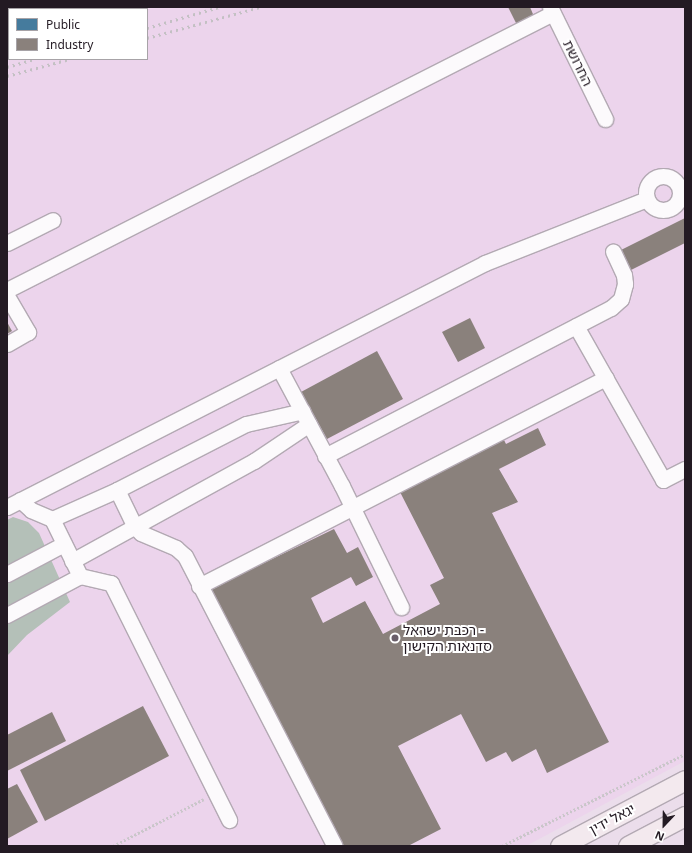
<!DOCTYPE html>
<html>
<head>
<meta charset="utf-8">
<style>
  body { margin:0 }
  #map { position:relative; width:692px; height:853px; overflow:hidden; background:#ebddeb; font-family:"Noto Sans","Noto Sans Hebrew",sans-serif }
  div>[style] { position:absolute }
  [style*='--x'] { left:calc(var(--x)*1px); top:calc(var(--y)*1px); width:calc(var(--w)*1px); rotate:calc(var(--a)*1deg) }
  .built>* { inset:0; background:#ecd4ec }
  .forest>* { inset:0; background:#b4c0b8 }
  .public>* { inset:0; background:#457b9d }
  .industry>* { inset:0; background:#8a817c }
  .path>* { height:2.5px; margin-top:-1.25px; transform-origin:0; background:repeating-linear-gradient(90deg,#cac6ca 0 2px,transparent 0 4px) }
  .roads { filter:drop-shadow(1px 0 #b3a9b3) drop-shadow(-1px 0 #b3a9b3) drop-shadow(0 1px #b3a9b3) drop-shadow(0 -1px #b3a9b3) }
  .minor>* { height:15px; margin:-7.5px; padding:0 7.5px; transform-origin:7.5px; border-radius:7.5px; background:#fcfafc }
  .minor>.ring { margin:-7.5px; padding:0; box-sizing:content-box; background:none; border:15px solid #fcfafc; border-radius:50% }
  .major>* { height:19px; margin:-9.5px; padding:0 9.5px; transform-origin:9.5px; border-radius:9.5px; background:#f3e9ee }
  .rail>* { height:3px; margin-top:-1.5px; transform-origin:0; background:repeating-linear-gradient(90deg,#c3c0c3 0 2px,transparent 0 6px) }
  .dots>* { width:11px; height:11px; translate:-50% -50%; box-sizing:border-box; border:2px solid #fff; border-radius:50% }
  span { translate:-50% -50%; white-space:nowrap; text-align:center; line-height:1.15; -webkit-text-stroke:4px #fff; paint-order:stroke }
  .street-label { font-size:14px; color:#231a23 }
  .poi-label { font-size:14px; color:#231a23 }
  .left { translate:0 -50%; text-align:left }
  .frame { position:absolute; inset:0; border:8px solid #231a23; pointer-events:none }
  .legend { position:absolute; left:8px; top:8px; width:140px; height:52px; box-sizing:border-box; background:#fff; border:1px solid #a7a3a7; margin:0; padding:5px 7px; list-style:none; font-size:12px; color:#231a23 }
  .legend li { display:flex; align-items:center; gap:8px; height:20px }
  .legend b { width:20px; border:1px solid #a7a3a7 }
  .north { position:absolute; left:644px; top:805px; width:40px; height:40px; -webkit-text-stroke:3px #fff; paint-order:stroke; rotate:202deg; font-size:11px; font-weight:700; line-height:16px; text-align:center; color:#231a23 }
  .north::after { content:''; display:block; margin:auto; width:14px; height:18px; background:#231a23; clip-path:polygon(50% 0,100% 100%,50% 72%,0 100%) }
</style>
</head>
<body>
<div id="map">
  <div class="built">
    <div style="clip-path:polygon(evenodd,7px 7px,685px 7px,685px 761px,526px 846px,7px 846px,7px 7px,9px 9px,147px 9px,147px 59px,9px 59px,9px 9px)"></div>
  </div>
  <div class="forest">
    <div style="clip-path:polygon(13px 517px,28px 522px,39px 533px,70px 602px,27px 635px,7px 656px,7px 520px)"></div>
  </div>
  <div class="public">
    <div style="clip-path:polygon(60px 7px,127px 7px,128px 9px,55px 9px)"></div>
  </div>
  <div class="industry">
    <div style="clip-path:polygon(508px 7px,530px 7px,535px 19px,518px 27px)"></div>
    <div style="clip-path:polygon(685px 218px,685px 243px,629px 271px,619px 251px)"></div>
    <div style="clip-path:polygon(470px 318px,485px 348px,458px 362px,442px 332px)"></div>
    <div style="clip-path:polygon(7px 322px,12px 331px,7px 334px)"></div>
    <div style="clip-path:polygon(377px 351px,403px 399px,327px 439px,301px 392px)"></div>
    <div style="clip-path:polygon(538px 428px,546px 445px,499px 469px,518px 502px,492px 513px,609px 742px,547px 773px,536px 749px,512px 762px,506px 752px,486px 762px,461px 714px,398px 746px,441px 829px,408px 846px,342px 846px,208px 590px,334px 529px,347px 553px,358px 547px,373px 577px,356px 586px,351px 577px,311px 598px,323px 623px,365px 601px,383px 634px,440px 604px,430px 585px,444px 578px,400px 492px,503px 438px,506px 444px)"></div>
    <div style="clip-path:polygon(143px 706px,169px 756px,45px 821px,20px 770px)"></div>
    <div style="clip-path:polygon(52px 712px,66px 741px,7px 771px,7px 735px)"></div>
    <div style="clip-path:polygon(17px 784px,38px 822px,7px 839px,7px 789px)"></div>
  </div>
  <div class="path">
    <div style="--x:113;--y:846;--w:102;--a:-27.3"></div>
    <div style="--x:502;--y:846;--w:205;--a:-26.7"></div>
  </div>
  <div class="roads">
    <div class="minor">
      <div style="--x:34;--y:7;--w:2;--a:63"></div>
      <div style="--x:550;--y:7;--w:125;--a:63.8"></div>
      <div style="--x:7;--y:43;--w:2;--a:-27"></div>
      <div class="ring" style="left:646px;top:176px;width:19px;height:19px"></div>
      <div style="--x:7;--y:243;--w:51;--a:-26.6"></div>
      <div style="--x:7;--y:290;--w:612;--a:-26.9"></div>
      <div style="--x:7;--y:296;--w:42;--a:59.7"></div>
      <div style="--x:28;--y:332;--w:24;--a:150"></div>
      <div style="--x:576;--y:326;--w:177;--a:60.5"></div>
      <div style="--x:663;--y:480;--w:25;--a:-27"></div>
      <div style="--x:279;--y:368;--w:134;--a:61.9"></div>
      <div style="--x:342;--y:486;--w:135;--a:64"></div>
      <div style="--x:325;--y:456;--w:322;--a:-27.4"></div>
      <div style="--x:611;--y:308;--w:13;--a:-42"></div>
      <div style="--x:621;--y:299;--w:16;--a:-75"></div>
      <div style="--x:625;--y:284;--w:9;--a:-96"></div>
      <div style="--x:624;--y:275;--w:26;--a:-115"></div>
      <div style="--x:117;--y:490;--w:41;--a:64.1"></div>
      <div style="--x:135;--y:527;--w:8;--a:45"></div>
      <div style="--x:141;--y:533;--w:38;--a:23"></div>
      <div style="--x:176;--y:548;--w:12;--a:42"></div>
      <div style="--x:185;--y:556;--w:326;--a:62.7"></div>
      <div style="--x:20;--y:500;--w:15;--a:42"></div>
      <div style="--x:31;--y:510;--w:23;--a:23"></div>
      <div style="--x:52;--y:519;--w:71;--a:-24"></div>
      <div style="--x:117;--y:490;--w:145;--a:-27.1"></div>
      <div style="--x:246;--y:424;--w:58;--a:-12.8"></div>
      <div style="--x:7;--y:507;--w:537;--a:-27.04"></div>
      <div style="--x:485;--y:263;--w:174;--a:-21.6"></div>
      <div style="--x:52;--y:519;--w:64;--a:63.8"></div>
      <div style="--x:80;--y:576;--w:32;--a:13"></div>
      <div style="--x:111;--y:583;--w:265;--a:63.5"></div>
      <div style="--x:72;--y:561;--w:208;--a:-28.8"></div>
      <div style="--x:254;--y:461;--w:66;--a:-33.9"></div>
      <div style="--x:7;--y:574;--w:64;--a:-27.8"></div>
      <div style="--x:199;--y:586;--w:457;--a:-27.1"></div>
      <div style="--x:7;--y:615;--w:83;--a:-28.1"></div>
    </div>
    <div class="major">
      <div style="--x:560;--y:846;--w:141;--a:-27.8"></div>
      <div style="--x:628;--y:846;--w:64;--a:-27.8"></div>
    </div>
  </div>
  <div class="rail">
    <div style="--x:147;--y:28;--w:75;--a:-16.3"></div>
    <div style="--x:147;--y:38;--w:117;--a:-15.3"></div>
    <div style="--x:7;--y:67;--w:29;--a:-16"></div>
    <div style="--x:7;--y:76;--w:65;--a:-15.1"></div>
  </div>
  <div class="dots">
    <div style="left:395px;top:638px;background:#695e69"></div>
  </div>
  <div class="street-label">
    <span style="left:578px;top:63px;rotate:64deg">החרושת</span>
    <span style="left:612px;top:819px;rotate:-28deg">יגאל ידין</span>
  </div>
  <div class="poi-label">
    <span class="left" style="left:403px;top:638px">רכבת ישראל -<br>סדנאות הקישון</span>
  </div>
  <div class="frame"></div>
  <ul class="legend">
  <li><b style="height:11px;background:#457b9d"></b>Public</li>
  <li><b style="height:11px;background:#8a817c"></b>Industry</li>
  </ul>
  <div class="north">N</div>
</div>
</body>
</html>
